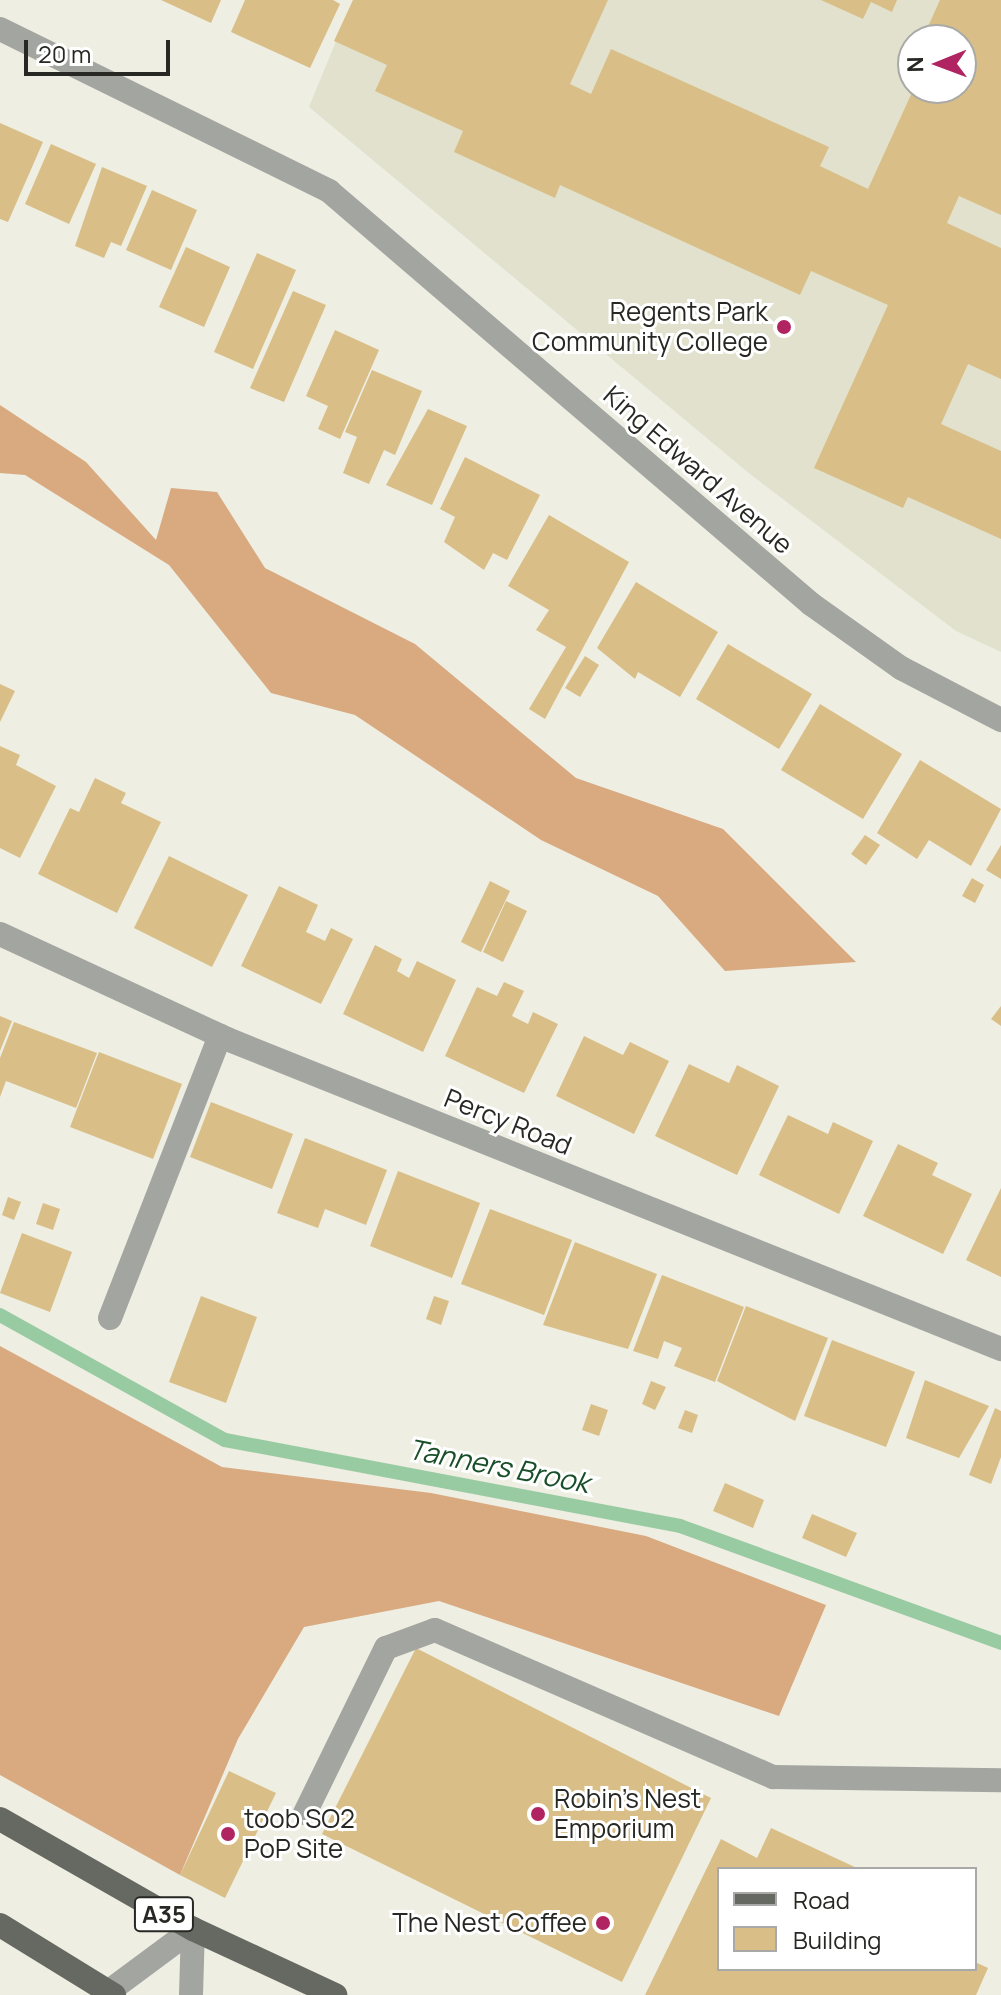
<!DOCTYPE html>
<html>
<head>
<meta charset="utf-8">
<style>
  body { margin:0 }
  #map { position:relative; width:1001px; height:1995px; overflow:hidden; background:#eeeee2; font-family:Manrope,sans-serif }
  div>[style] { position:absolute }
  [style*='--x'] { left:calc(var(--x)*1px); top:calc(var(--y)*1px); width:calc(var(--w)*1px); rotate:calc(var(--a)*1deg) }
  .built>* { inset:0; background:#e1e1ce }
  .forest>* { inset:0; background:#d9aa80 }
  .stream>* { height:14px; margin:-7px; padding:0 7px; transform-origin:7px; border-radius:7px; background:#99cba2 }
  .building>* { inset:0; background:#d9bf87 }
  .minor>* { height:24px; margin:-12px; padding:0 12px; transform-origin:12px; border-radius:12px; background:#a3a5a0 }
  .major>* { height:24px; margin:-12px; padding:0 12px; transform-origin:12px; border-radius:12px; background:#666961 }
  .dots>* { width:22px; height:22px; translate:-50% -50%; box-sizing:border-box; border:4px solid #fff; border-radius:50% }
  span { translate:-50% -50%; white-space:nowrap; text-align:center; line-height:1.15; -webkit-text-stroke:6px #fff; paint-order:stroke }
  .shield-label span { padding:2px 6px; background:#fff; border:2px solid; border-radius:6px; -webkit-text-stroke-width:0 }
  .shield-label { font-size:24px; color:#272723; font-weight:700 }
  .poi-label { font-size:26px; color:#272723 }
  .right { translate:-100% -50%; text-align:right }
  .left { translate:0 -50%; text-align:left }
  .street-label { font-size:26px; color:#272723 }
  .water-label { font-size:28px; color:#194f28; font-style:italic }
  .legend { position:absolute; left:717px; top:1867px; width:260px; height:104px; box-sizing:border-box; background:#fff; border:2px solid #a9a9a7; margin:0; padding:10px 14px; list-style:none; font-size:24px; color:#272723 }
  .legend li { display:flex; align-items:center; gap:16px; height:40px }
  .legend b { width:40px; border:2px solid #a9a9a7 }
  .north { position:absolute; left:897px; top:24px; width:80px; height:80px; box-sizing:border-box; background:#fff; border:2px solid #a9a9a7; border-radius:50%; rotate:269deg; font-size:22px; font-weight:700; line-height:32px; text-align:center; color:#272723 }
  .north::after { content:''; display:block; margin:auto; width:28px; height:36px; background:#b02462; clip-path:polygon(50% 0,100% 100%,50% 72%,0 100%) }
  .scale { position:absolute; left:24px; top:40px; width:146px; height:36px; box-sizing:border-box; border:4px solid #272723; border-top:0; padding-left:10px; font-size:24px; line-height:28px; white-space:nowrap; color:#272723; -webkit-text-stroke:6px #fff; paint-order:stroke }
</style>
</head>
<body>
<div id="map">
  <div class="built">
    <div style="clip-path:polygon(evenodd,353px 0,1001px 0,1001px 652px,956px 631px,750px 474px,309px 107px,353px 0,913px 40px,961px 40px,961px 88px,913px 88px,913px 40px)"></div>
  </div>
  <div class="forest">
    <div style="clip-path:polygon(0 405px,86px 462px,156px 540px,171px 488px,217px 492px,265px 568px,415px 644px,576px 778px,723px 829px,856px 962px,725px 971px,658px 896px,541px 840px,355px 715px,271px 693px,169px 565px,25px 475px,0 473px)"></div>
    <div style="clip-path:polygon(0 1346px,222px 1467px,431px 1493px,646px 1536px,826px 1605px,779px 1716px,439px 1601px,304px 1627px,238px 1739px,180px 1875px,0 1775px)"></div>
  </div>
  <div class="stream">
    <div style="--x:0;--y:1315;--w:257;--a:29.1"></div>
    <div style="--x:225;--y:1440;--w:463;--a:10.7"></div>
    <div style="--x:680;--y:1526;--w:342;--a:20"></div>
  </div>
  <div class="building">
    <div style="clip-path:polygon(161px 0,221px 0,211px 23px)"></div>
    <div style="clip-path:polygon(245px 0,333px 0,340px 4px,310px 68px,231px 32px)"></div>
    <div style="clip-path:polygon(353px 0,608px 0,570px 84px,591px 94px,611px 49px,829px 147px,820px 166px,868px 189px,914px 88px,961px 88px,961px 40px,922px 40px,940px 0,1001px 0,1001px 215px,959px 196px,947px 223px,1001px 248px,1001px 379px,968px 364px,941px 424px,1001px 451px,1001px 539px,908px 497px,903px 508px,814px 468px,888px 305px,811px 271px,800px 295px,560px 185px,555px 198px,454px 152px,463px 131px,375px 91px,387px 65px,334px 41px)"></div>
    <div style="clip-path:polygon(821px 0,897px 0,892px 12px,871px 2px,863px 19px)"></div>
    <div style="clip-path:polygon(0 123px,43px 142px,8px 222px,0 219px)"></div>
    <div style="clip-path:polygon(51px 144px,96px 164px,69px 224px,25px 204px)"></div>
    <div style="clip-path:polygon(102px 167px,147px 186px,121px 246px,111px 242px,104px 258px,75px 246px)"></div>
    <div style="clip-path:polygon(152px 190px,197px 210px,171px 270px,126px 250px)"></div>
    <div style="clip-path:polygon(186px 247px,230px 267px,204px 327px,159px 307px)"></div>
    <div style="clip-path:polygon(257px 253px,296px 270px,253px 369px,214px 352px)"></div>
    <div style="clip-path:polygon(293px 291px,326px 305px,284px 402px,250px 388px)"></div>
    <div style="clip-path:polygon(335px 330px,379px 350px,340px 439px,318px 429px,328px 406px,306px 396px)"></div>
    <div style="clip-path:polygon(372px 370px,422px 391px,395px 455px,384px 450px,369px 484px,343px 473px,357px 437px,345px 432px)"></div>
    <div style="clip-path:polygon(428px 409px,467px 426px,432px 505px,386px 485px)"></div>
    <div style="clip-path:polygon(465px 457px,540px 495px,507px 560px,493px 553px,484px 570px,444px 542px,455px 517px,440px 509px)"></div>
    <div style="clip-path:polygon(549px 515px,629px 562px,545px 719px,529px 709px,566px 647px,536px 630px,549px 610px,508px 586px)"></div>
    <div style="clip-path:polygon(636px 582px,718px 632px,680px 697px,638px 672px,635px 679px,597px 648px)"></div>
    <div style="clip-path:polygon(728px 644px,812px 694px,779px 749px,696px 699px)"></div>
    <div style="clip-path:polygon(585px 656px,599px 665px,580px 697px,565px 688px)"></div>
    <div style="clip-path:polygon(0 684px,15px 691px,0 722px)"></div>
    <div style="clip-path:polygon(820px 704px,902px 754px,863px 819px,781px 770px)"></div>
    <div style="clip-path:polygon(0 746px,20px 755px,16px 765px,56px 786px,20px 858px,0 848px)"></div>
    <div style="clip-path:polygon(920px 760px,1001px 809px,971px 866px,929px 840px,917px 859px,877px 833px)"></div>
    <div style="clip-path:polygon(95px 778px,126px 793px,121px 803px,161px 822px,117px 913px,38px 874px,70px 808px,79px 812px)"></div>
    <div style="clip-path:polygon(865px 835px,880px 845px,866px 865px,851px 854px)"></div>
    <div style="clip-path:polygon(1001px 845px,1001px 879px,986px 870px)"></div>
    <div style="clip-path:polygon(169px 856px,248px 895px,212px 967px,134px 928px)"></div>
    <div style="clip-path:polygon(972px 878px,984px 885px,975px 903px,962px 896px)"></div>
    <div style="clip-path:polygon(490px 881px,510px 891px,481px 952px,461px 942px)"></div>
    <div style="clip-path:polygon(279px 886px,318px 905px,306px 932px,325px 941px,331px 928px,353px 939px,321px 1004px,241px 966px)"></div>
    <div style="clip-path:polygon(506px 901px,527px 911px,503px 962px,483px 952px)"></div>
    <div style="clip-path:polygon(375px 945px,402px 959px,397px 971px,409px 978px,417px 961px,456px 980px,423px 1052px,343px 1014px)"></div>
    <div style="clip-path:polygon(504px 982px,524px 991px,512px 1016px,528px 1024px,533px 1012px,558px 1024px,524px 1093px,445px 1056px,477px 987px,497px 996px)"></div>
    <div style="clip-path:polygon(1001px 1006px,1001px 1026px,991px 1019px)"></div>
    <div style="clip-path:polygon(0 1016px,12px 1021px,0 1051px)"></div>
    <div style="clip-path:polygon(14px 1022px,97px 1053px,76px 1108px,6px 1081px,0 1097px,0 1058px)"></div>
    <div style="clip-path:polygon(584px 1036px,623px 1055px,630px 1042px,669px 1061px,634px 1134px,556px 1096px)"></div>
    <div style="clip-path:polygon(99px 1052px,182px 1084px,153px 1159px,70px 1127px)"></div>
    <div style="clip-path:polygon(689px 1064px,729px 1083px,737px 1065px,779px 1086px,737px 1175px,655px 1136px)"></div>
    <div style="clip-path:polygon(211px 1102px,293px 1134px,272px 1189px,190px 1157px)"></div>
    <div style="clip-path:polygon(788px 1115px,828px 1134px,833px 1122px,873px 1141px,839px 1214px,759px 1175px)"></div>
    <div style="clip-path:polygon(305px 1138px,387px 1170px,366px 1225px,325px 1209px,318px 1228px,277px 1213px)"></div>
    <div style="clip-path:polygon(898px 1144px,938px 1163px,932px 1175px,972px 1194px,943px 1254px,863px 1216px)"></div>
    <div style="clip-path:polygon(398px 1171px,480px 1203px,452px 1278px,370px 1246px)"></div>
    <div style="clip-path:polygon(1001px 1188px,1001px 1277px,966px 1260px)"></div>
    <div style="clip-path:polygon(8px 1197px,21px 1202px,14px 1220px,2px 1215px)"></div>
    <div style="clip-path:polygon(43px 1203px,60px 1209px,53px 1230px,36px 1224px)"></div>
    <div style="clip-path:polygon(490px 1209px,572px 1240px,544px 1315px,461px 1284px)"></div>
    <div style="clip-path:polygon(22px 1233px,72px 1252px,50px 1312px,0 1293px)"></div>
    <div style="clip-path:polygon(575px 1242px,657px 1274px,628px 1349px,543px 1325px)"></div>
    <div style="clip-path:polygon(662px 1275px,744px 1307px,715px 1382px,674px 1366px,682px 1348px,664px 1341px,658px 1359px,633px 1351px)"></div>
    <div style="clip-path:polygon(201px 1296px,257px 1317px,226px 1403px,169px 1382px)"></div>
    <div style="clip-path:polygon(434px 1296px,449px 1301px,441px 1325px,426px 1319px)"></div>
    <div style="clip-path:polygon(746px 1306px,828px 1338px,795px 1421px,717px 1381px)"></div>
    <div style="clip-path:polygon(832px 1340px,915px 1372px,886px 1447px,804px 1416px)"></div>
    <div style="clip-path:polygon(925px 1380px,989px 1406px,959px 1458px,906px 1438px)"></div>
    <div style="clip-path:polygon(651px 1381px,666px 1387px,655px 1410px,642px 1404px)"></div>
    <div style="clip-path:polygon(591px 1404px,608px 1410px,599px 1436px,582px 1430px)"></div>
    <div style="clip-path:polygon(995px 1408px,1001px 1411px,1001px 1457px,991px 1484px,969px 1475px)"></div>
    <div style="clip-path:polygon(685px 1410px,698px 1415px,692px 1433px,678px 1428px)"></div>
    <div style="clip-path:polygon(725px 1483px,764px 1500px,753px 1528px,713px 1511px)"></div>
    <div style="clip-path:polygon(812px 1514px,857px 1533px,846px 1557px,802px 1538px)"></div>
    <div style="clip-path:polygon(416px 1648px,711px 1798px,622px 1982px,322px 1834px)"></div>
    <div style="clip-path:polygon(229px 1771px,276px 1793px,225px 1898px,180px 1875px)"></div>
    <div style="clip-path:polygon(771px 1828px,859px 1869px,719px 1869px,719px 1969px,975px 1969px,975px 1962px,988px 1968px,976px 1995px,645px 1995px,721px 1839px,757px 1858px)"></div>
  </div>
  <div class="minor">
    <div style="--x:0;--y:29;--w:367;--a:26.2"></div>
    <div style="--x:329;--y:191;--w:635;--a:40.59"></div>
    <div style="--x:811;--y:604;--w:110;--a:35.4"></div>
    <div style="--x:901;--y:668;--w:113;--a:27.5"></div>
    <div style="--x:0;--y:934;--w:250;--a:24.8"></div>
    <div style="--x:227;--y:1039;--w:834;--a:21.83"></div>
    <div style="--x:110;--y:1318;--w:303;--a:-68.7"></div>
    <div style="--x:305;--y:1813;--w:184;--a:-63.9"></div>
    <div style="--x:386;--y:1648;--w:52;--a:-20.2"></div>
    <div style="--x:435;--y:1630;--w:369;--a:23.5"></div>
    <div style="--x:773;--y:1777;--w:228;--a:0.8"></div>
    <div style="--x:104;--y:1995;--w:111;--a:-36.6"></div>
    <div style="--x:191;--y:1995;--w:66;--a:-88.3"></div>
  </div>
  <div class="major">
    <div style="--x:0;--y:1819;--w:222;--a:29.7"></div>
    <div style="--x:193;--y:1929;--w:157;--a:24.9"></div>
    <div style="--x:0;--y:1925;--w:134;--a:31.6"></div>
  </div>
  <div class="dots">
    <div style="left:784px;top:327px;background:#b02462"></div>
    <div style="left:538px;top:1814px;background:#b02462"></div>
    <div style="left:228px;top:1834px;background:#b02462"></div>
    <div style="left:603px;top:1923px;background:#b02462"></div>
  </div>
  <div class="shield-label">
    <span style="left:164px;top:1914px">A35</span>
  </div>
  <div class="poi-label">
    <span class="right" style="left:768px;top:327px">Regents Park<br>Community College</span>
    <span class="left" style="left:554px;top:1814px">Robin's Nest<br>Emporium</span>
    <span class="left" style="left:244px;top:1834px">toob SO2<br>PoP Site</span>
    <span class="right" style="left:587px;top:1923px">The Nest Coffee</span>
  </div>
  <div class="street-label">
    <span style="left:698px;top:470px;rotate:41deg">King Edward Avenue</span>
    <span style="left:508px;top:1122px;rotate:22deg">Percy Road</span>
  </div>
  <div class="water-label">
    <span style="left:499px;top:1465px;rotate:11deg">Tanners Brook</span>
  </div>
  <ul class="legend">
  <li><b style="height:10px;background:#666961"></b>Road</li>
  <li><b style="height:22px;background:#d9bf87"></b>Building</li>
  </ul>
  <div class="north">N</div>
  <div class="scale">20 m</div>
</div>
</body>
</html>
